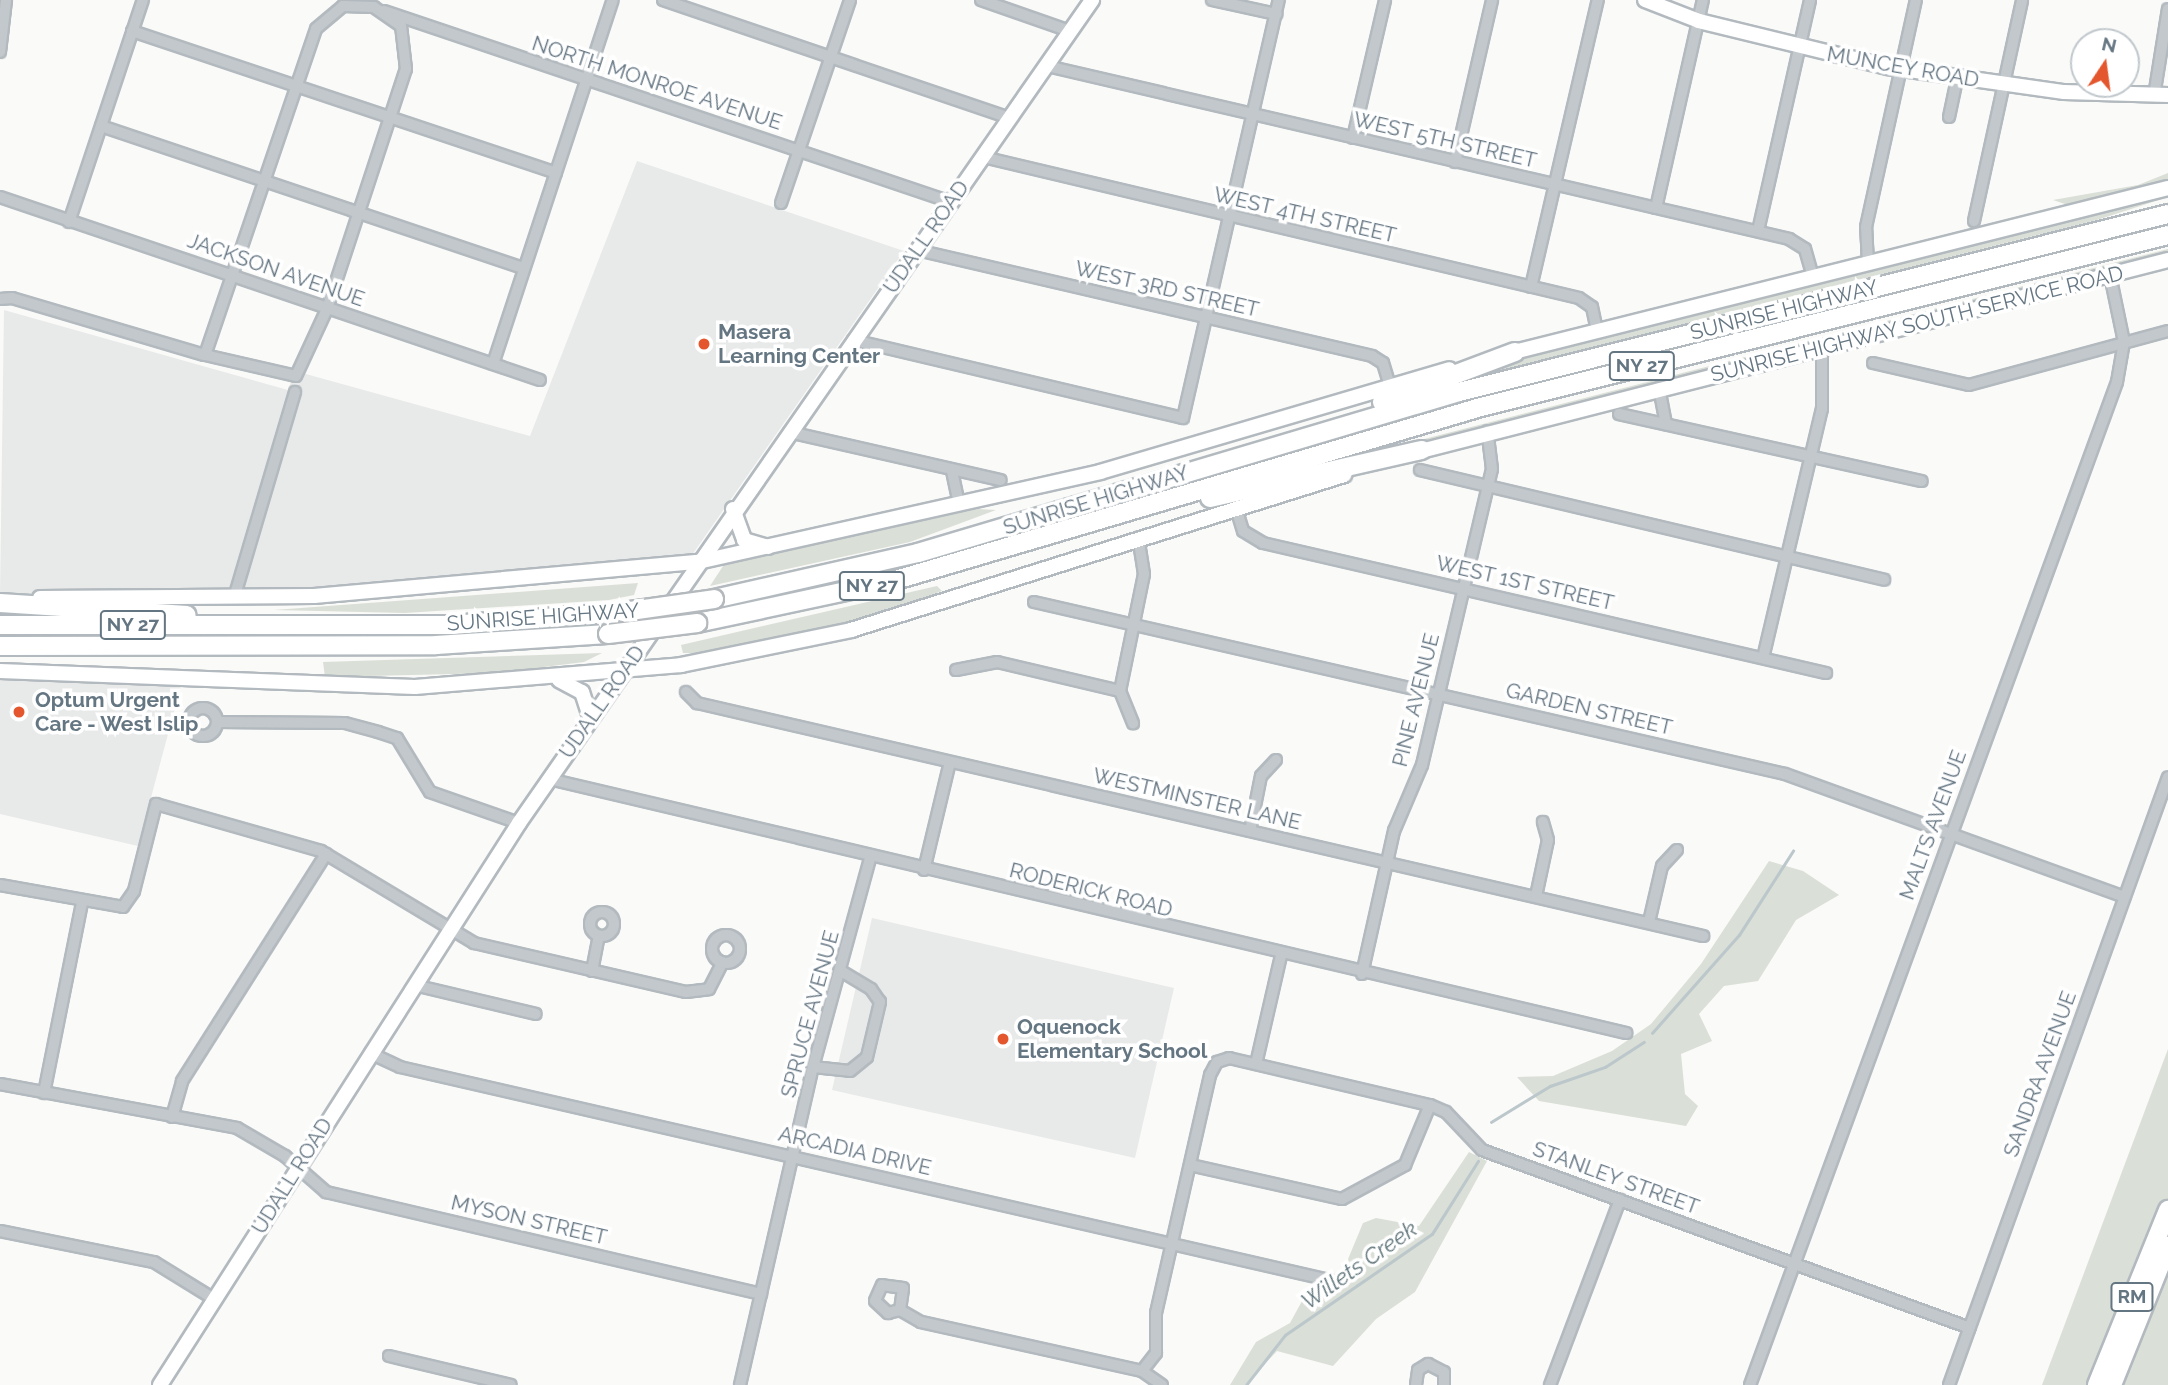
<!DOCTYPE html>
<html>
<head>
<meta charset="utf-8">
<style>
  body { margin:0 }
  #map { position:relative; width:2168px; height:1385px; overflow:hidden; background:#fafaf8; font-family:Raleway,sans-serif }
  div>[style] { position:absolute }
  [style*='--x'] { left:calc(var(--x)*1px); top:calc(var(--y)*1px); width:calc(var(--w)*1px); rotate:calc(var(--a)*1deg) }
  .built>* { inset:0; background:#e8e9e9 }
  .green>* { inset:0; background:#dadfd7 }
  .stream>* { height:2.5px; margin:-1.25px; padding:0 1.25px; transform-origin:1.25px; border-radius:1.25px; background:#bbc7cb }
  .roads { filter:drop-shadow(2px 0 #b3babf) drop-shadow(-2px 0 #b3babf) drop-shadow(0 2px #b3babf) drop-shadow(0 -2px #b3babf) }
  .street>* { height:10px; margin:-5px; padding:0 5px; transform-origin:5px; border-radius:5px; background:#c3c8cc }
  .street>.ring { margin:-5px; padding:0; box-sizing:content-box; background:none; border:10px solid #c3c8cc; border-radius:50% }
  .secondary>* { height:14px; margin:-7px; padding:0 7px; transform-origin:7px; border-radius:7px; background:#fff }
  .highway>* { height:18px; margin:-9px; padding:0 9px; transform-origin:9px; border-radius:9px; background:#fff }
  .bridges { filter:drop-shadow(2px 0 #b4b9bd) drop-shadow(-2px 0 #b4b9bd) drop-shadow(0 2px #b4b9bd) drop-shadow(0 -2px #b4b9bd) }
  .highway-bridge>* { height:18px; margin:-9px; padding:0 9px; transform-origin:9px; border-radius:9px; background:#fff }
  .dots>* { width:19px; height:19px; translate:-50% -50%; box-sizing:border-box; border:4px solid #fff; border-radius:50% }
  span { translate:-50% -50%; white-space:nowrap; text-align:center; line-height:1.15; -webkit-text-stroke:7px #fff; paint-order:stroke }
  .shield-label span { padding:2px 5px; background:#fff; border:2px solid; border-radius:5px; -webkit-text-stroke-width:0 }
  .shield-label { font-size:19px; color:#657683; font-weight:700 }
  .street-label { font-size:21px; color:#657683 }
  .poi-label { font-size:21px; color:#657683; font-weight:700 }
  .left { translate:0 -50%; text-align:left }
  .water-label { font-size:23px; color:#60757c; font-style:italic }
  .north { position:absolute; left:2070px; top:28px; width:70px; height:70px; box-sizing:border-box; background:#fff; border:2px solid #c1c8cd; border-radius:50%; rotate:13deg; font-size:19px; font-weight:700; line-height:28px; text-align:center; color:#657683 }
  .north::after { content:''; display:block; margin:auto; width:24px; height:32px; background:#e4572e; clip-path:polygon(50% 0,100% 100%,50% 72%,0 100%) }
</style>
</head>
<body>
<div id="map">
  <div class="built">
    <div style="clip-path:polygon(637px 161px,904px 251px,685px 565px,253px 597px,0 594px,4px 310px,288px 390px,295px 371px,530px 436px)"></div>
    <div style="clip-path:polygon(0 678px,182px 682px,138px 846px,0 814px)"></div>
    <div style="clip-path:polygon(872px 918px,1174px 988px,1135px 1158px,832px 1090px)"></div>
  </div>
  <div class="green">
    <div style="clip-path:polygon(2168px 173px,2168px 180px,2071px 206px,2053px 200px,2138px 185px)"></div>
    <div style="clip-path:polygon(2168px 197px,2097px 220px,1467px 379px,1527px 355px)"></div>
    <div style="clip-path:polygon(2168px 249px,2168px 255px,1385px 456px,1346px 459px)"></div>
    <div style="clip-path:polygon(978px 509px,996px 510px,910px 542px,710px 586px,725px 563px)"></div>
    <div style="clip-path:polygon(638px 583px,634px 595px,609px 600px,405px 613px,274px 610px)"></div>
    <div style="clip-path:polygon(937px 586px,942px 591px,835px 630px,708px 653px,683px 653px,681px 645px)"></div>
    <div style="clip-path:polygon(602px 653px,584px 662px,497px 673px,325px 677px,323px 662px)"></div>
    <div style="clip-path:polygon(1769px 861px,1803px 871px,1839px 895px,1796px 920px,1758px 981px,1724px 986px,1699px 1014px,1712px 1041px,1681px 1054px,1685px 1094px,1698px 1106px,1686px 1126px,1539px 1101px,1517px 1077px,1553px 1076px,1612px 1051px,1651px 1024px,1701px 964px)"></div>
    <div style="clip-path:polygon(2168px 1049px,2168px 1199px,2093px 1385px,2042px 1385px)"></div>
    <div style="clip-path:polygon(1469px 1152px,1487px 1161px,1415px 1292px,1376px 1319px,1333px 1366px,1277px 1351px,1245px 1385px,1230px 1385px,1256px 1342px,1290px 1323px,1308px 1290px,1336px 1288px,1363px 1223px,1376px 1218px,1419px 1226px)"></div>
    <div style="clip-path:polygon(2168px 1264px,2168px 1385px,2120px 1385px)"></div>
  </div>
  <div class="stream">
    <div style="--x:1652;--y:1033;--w:131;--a:-48.4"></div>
    <div style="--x:1739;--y:935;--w:100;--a:-57.3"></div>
    <div style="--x:1491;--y:1122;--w:69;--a:-31.4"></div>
    <div style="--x:1550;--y:1086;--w:58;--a:-19.1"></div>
    <div style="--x:1605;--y:1067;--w:46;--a:-32.7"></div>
    <div style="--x:1246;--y:1385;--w:63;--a:-52"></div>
    <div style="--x:1285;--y:1335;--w:178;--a:-34.5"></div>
    <div style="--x:1432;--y:1234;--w:86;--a:-57.8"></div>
  </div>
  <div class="roads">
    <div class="street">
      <div style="--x:663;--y:0;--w:367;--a:18.8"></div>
      <div style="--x:981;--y:0;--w:94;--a:19.2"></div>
      <div style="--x:1212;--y:0;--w:66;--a:12.3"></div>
      <div style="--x:384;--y:11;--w:598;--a:18.62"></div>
      <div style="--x:132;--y:31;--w:447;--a:18.5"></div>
      <div style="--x:0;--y:52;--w:52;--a:-83.4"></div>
      <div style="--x:1047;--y:66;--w:762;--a:13.12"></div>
      <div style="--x:1789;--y:239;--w:19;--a:32"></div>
      <div style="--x:1805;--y:249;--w:29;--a:74"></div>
      <div style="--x:2154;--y:96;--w:88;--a:-80.9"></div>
      <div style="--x:1949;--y:117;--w:39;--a:-78"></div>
      <div style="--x:101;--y:126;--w:446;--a:18.6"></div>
      <div style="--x:1353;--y:138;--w:142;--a:-76.9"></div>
      <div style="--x:983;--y:157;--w:612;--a:13.31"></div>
      <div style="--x:1579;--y:298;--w:16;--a:35"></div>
      <div style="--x:1592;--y:307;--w:25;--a:78"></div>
      <div style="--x:1455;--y:162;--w:166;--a:-77.1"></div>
      <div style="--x:0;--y:197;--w:570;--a:18.72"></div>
      <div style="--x:781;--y:203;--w:214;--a:-71.2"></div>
      <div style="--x:1656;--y:208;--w:213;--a:-77.3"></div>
      <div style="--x:1974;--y:221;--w:226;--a:-77.7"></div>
      <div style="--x:69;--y:222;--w:234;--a:-71.6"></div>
      <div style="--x:1758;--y:231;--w:237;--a:-77.3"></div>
      <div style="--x:917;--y:250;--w:467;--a:13.1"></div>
      <div style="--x:1372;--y:356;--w:13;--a:32"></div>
      <div style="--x:1383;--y:363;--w:24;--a:73"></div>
      <div style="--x:1868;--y:263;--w:36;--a:-93"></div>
      <div style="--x:1866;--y:227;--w:232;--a:-77.6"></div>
      <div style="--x:1531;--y:287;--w:295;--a:-76.9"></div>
      <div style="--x:0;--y:299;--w:12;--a:-5"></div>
      <div style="--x:12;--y:298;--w:201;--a:16.5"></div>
      <div style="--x:205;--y:355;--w:93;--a:13"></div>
      <div style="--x:296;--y:376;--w:74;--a:-65.2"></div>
      <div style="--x:327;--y:309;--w:253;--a:-71.8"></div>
      <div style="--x:406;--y:69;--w:43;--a:-96.6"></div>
      <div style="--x:401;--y:26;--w:33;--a:-145"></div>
      <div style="--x:374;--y:7;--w:31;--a:-178"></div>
      <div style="--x:343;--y:6;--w:35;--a:140"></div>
      <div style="--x:316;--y:29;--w:344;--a:108.8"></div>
      <div style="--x:853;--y:340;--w:339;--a:13.3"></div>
      <div style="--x:1183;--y:418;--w:429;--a:-77.1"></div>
      <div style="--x:1873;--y:363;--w:98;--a:12.9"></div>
      <div style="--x:1969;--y:385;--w:206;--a:-15.2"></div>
      <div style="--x:493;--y:364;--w:383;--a:-71.8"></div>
      <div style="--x:1659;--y:388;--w:37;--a:79"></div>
      <div style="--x:1619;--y:414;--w:310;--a:12.5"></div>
      <div style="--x:789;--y:432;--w:217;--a:12.8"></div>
      <div style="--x:1420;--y:470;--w:477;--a:13.3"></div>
      <div style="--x:952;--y:471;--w:35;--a:78"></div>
      <div style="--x:1236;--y:508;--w:24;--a:73"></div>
      <div style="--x:1243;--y:531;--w:23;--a:31"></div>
      <div style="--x:1263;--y:543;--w:578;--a:13"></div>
      <div style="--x:234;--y:598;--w:215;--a:-73.5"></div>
      <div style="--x:1034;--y:602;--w:770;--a:12.9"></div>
      <div style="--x:1785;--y:774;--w:361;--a:19.9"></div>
      <div style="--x:1763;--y:658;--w:256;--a:-76.7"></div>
      <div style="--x:1822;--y:409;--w:62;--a:-90"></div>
      <div style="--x:956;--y:670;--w:42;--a:-11"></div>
      <div style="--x:997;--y:662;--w:126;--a:13.3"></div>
      <div style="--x:1120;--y:691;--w:119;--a:-78.4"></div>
      <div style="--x:1144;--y:574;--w:37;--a:-99"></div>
      <div style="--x:1120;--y:691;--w:35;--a:68"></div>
      <div style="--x:686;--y:692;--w:16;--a:45"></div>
      <div style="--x:697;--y:703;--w:1033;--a:13.04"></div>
      <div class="ring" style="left:189px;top:708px;width:18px;height:18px"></div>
      <div style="--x:218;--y:722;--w:127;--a:0.5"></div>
      <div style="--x:345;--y:723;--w:34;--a:15"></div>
      <div style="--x:378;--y:732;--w:20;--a:18"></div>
      <div style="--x:397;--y:738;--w:63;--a:58.6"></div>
      <div style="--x:430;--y:792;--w:94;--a:19.2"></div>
      <div style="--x:549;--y:779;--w:1107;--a:13.27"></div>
      <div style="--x:1250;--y:831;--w:56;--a:-78.7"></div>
      <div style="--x:1261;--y:776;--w:22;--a:-47"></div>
      <div style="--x:924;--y:870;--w:111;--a:-76.5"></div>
      <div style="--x:0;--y:885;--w:125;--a:10.1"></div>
      <div style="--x:123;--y:907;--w:19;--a:-55"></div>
      <div style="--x:134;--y:891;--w:90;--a:-75.8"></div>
      <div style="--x:156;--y:804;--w:172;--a:15.9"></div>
      <div style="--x:321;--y:851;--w:179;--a:31"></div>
      <div style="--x:474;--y:943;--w:218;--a:13"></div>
      <div style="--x:686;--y:992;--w:23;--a:-7"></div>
      <div style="--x:709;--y:989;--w:30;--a:-63"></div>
      <div style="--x:1536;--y:896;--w:57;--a:-77.9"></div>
      <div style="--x:1548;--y:840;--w:19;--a:-106"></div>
      <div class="ring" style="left:590px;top:912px;width:14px;height:14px"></div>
      <div style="--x:1649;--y:922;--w:57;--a:-76.9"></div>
      <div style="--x:1662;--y:866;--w:22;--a:-47"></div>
      <div class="ring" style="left:712px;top:935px;width:18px;height:18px"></div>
      <div style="--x:592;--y:971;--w:36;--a:-79"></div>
      <div style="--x:1362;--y:974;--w:147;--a:-77.4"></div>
      <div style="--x:1394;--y:831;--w:72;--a:-67"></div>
      <div style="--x:1422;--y:765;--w:304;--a:-76.7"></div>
      <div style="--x:1492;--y:469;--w:38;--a:-97"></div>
      <div style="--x:414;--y:985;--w:125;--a:13.4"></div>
      <div style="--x:370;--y:1053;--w:33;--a:25"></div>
      <div style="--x:400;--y:1067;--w:957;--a:12.92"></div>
      <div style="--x:1256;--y:1064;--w:111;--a:-77"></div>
      <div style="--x:813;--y:1067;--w:37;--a:6"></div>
      <div style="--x:850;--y:1071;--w:22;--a:-39"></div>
      <div style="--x:867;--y:1057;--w:57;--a:-76.7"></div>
      <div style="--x:880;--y:1002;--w:16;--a:-125"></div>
      <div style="--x:871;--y:989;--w:35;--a:-149"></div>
      <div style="--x:0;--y:1084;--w:241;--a:10.5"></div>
      <div style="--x:237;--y:1128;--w:56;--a:30.3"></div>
      <div style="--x:285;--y:1156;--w:55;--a:41.3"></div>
      <div style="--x:326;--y:1192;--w:447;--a:13.2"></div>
      <div style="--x:44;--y:1093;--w:195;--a:-78.7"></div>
      <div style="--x:172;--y:1117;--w:37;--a:-74"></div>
      <div style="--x:182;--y:1081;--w:269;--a:-57.6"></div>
      <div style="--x:1190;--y:1165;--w:156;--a:12.6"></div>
      <div style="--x:1342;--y:1199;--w:72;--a:-28.4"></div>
      <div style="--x:1405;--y:1165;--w:65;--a:-67.4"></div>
      <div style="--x:0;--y:1231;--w:157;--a:11.4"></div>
      <div style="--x:154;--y:1262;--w:70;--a:31.7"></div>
      <div style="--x:900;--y:1310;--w:22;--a:-82"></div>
      <div style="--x:903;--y:1288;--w:21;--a:-172"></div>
      <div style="--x:882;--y:1285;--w:17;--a:114"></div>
      <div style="--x:875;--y:1301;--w:18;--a:43"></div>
      <div style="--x:888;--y:1313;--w:12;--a:-14"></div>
      <div style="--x:900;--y:1310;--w:24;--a:30"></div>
      <div style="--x:921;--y:1322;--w:226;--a:12.5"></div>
      <div style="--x:389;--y:1356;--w:125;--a:13.4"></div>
      <div style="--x:740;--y:1385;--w:326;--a:-77.1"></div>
      <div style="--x:813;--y:1067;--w:217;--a:-74.7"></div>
      <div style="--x:1162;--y:1385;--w:24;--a:-145"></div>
      <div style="--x:1142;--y:1371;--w:23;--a:-52"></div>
      <div style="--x:1156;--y:1353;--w:40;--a:-90"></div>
      <div style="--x:1156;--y:1313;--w:244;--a:-77.2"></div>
      <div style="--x:1210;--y:1075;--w:15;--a:-62"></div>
      <div style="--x:1217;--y:1062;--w:13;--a:-18"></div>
      <div style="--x:1229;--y:1058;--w:206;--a:13.2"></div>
      <div style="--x:1430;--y:1105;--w:17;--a:24"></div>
      <div style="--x:1446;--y:1112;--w:52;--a:46.5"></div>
      <div style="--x:1482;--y:1150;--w:519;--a:20.04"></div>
      <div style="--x:1416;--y:1385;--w:15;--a:-82"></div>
      <div style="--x:1418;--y:1370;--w:12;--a:-31"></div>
      <div style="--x:1428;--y:1364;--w:18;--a:27"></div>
      <div style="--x:1444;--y:1372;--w:13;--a:90"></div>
      <div style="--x:1550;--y:1385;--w:198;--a:-69.3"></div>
      <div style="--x:1750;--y:1385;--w:1068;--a:-69.9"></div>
      <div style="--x:2117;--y:382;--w:41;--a:-80.1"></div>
      <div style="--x:2124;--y:342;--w:68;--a:-101.8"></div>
      <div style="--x:1949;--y:1385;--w:646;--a:-70.19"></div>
    </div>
    <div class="secondary">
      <div style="--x:1645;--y:0;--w:58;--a:21.3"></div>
      <div style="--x:1699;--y:21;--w:195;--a:13.7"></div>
      <div style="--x:1888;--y:67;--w:178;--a:8.1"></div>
      <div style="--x:2064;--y:92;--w:104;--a:1.7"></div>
      <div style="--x:1506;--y:354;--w:682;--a:-14.08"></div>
      <div style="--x:1413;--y:453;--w:779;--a:-14.34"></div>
      <div style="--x:733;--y:509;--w:33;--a:70"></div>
      <div style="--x:744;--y:540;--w:25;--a:16"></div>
      <div style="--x:40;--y:598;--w:274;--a:-0.4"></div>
      <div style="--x:314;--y:596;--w:386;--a:-5.1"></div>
      <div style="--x:698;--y:562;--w:412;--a:-12.6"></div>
      <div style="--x:1100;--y:472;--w:364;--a:-16.4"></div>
      <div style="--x:0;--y:671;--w:415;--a:2.2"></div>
      <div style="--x:415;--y:687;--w:267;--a:-4.7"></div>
      <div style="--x:681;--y:665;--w:174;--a:-11.6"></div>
      <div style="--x:851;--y:630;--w:517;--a:-17.45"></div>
      <div style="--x:559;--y:680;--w:26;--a:28"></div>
      <div style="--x:582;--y:692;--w:28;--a:72"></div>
      <div style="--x:160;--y:1385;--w:667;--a:-57.43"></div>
      <div style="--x:519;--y:823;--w:1003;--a:-55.15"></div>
    </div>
    <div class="highway">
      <div style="--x:1382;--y:402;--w:142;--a:-20.6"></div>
      <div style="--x:1210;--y:498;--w:217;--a:-12.8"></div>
      <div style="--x:714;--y:599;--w:209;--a:-12.7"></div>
      <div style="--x:918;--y:553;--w:564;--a:-16.57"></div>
      <div style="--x:1459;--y:392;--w:731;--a:-14.09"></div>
      <div style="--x:0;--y:603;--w:187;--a:3.7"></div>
      <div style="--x:697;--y:623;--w:196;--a:-12.1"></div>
      <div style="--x:889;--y:582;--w:617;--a:-16.47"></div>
      <div style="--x:1481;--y:407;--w:708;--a:-14.06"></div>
      <div style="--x:0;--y:625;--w:451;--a:0"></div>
      <div style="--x:451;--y:625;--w:172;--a:-4.3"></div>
      <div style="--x:0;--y:646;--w:436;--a:-0.1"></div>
      <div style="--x:436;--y:645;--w:172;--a:-3.7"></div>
      <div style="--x:2097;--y:1385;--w:189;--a:-67.9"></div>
      <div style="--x:2112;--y:1385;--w:150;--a:-68.1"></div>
    </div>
  </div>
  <div class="bridges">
    <div class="highway-bridge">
      <div style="--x:623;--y:612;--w:92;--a:-8.1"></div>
      <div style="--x:608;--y:634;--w:90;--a:-7"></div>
    </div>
  </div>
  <div class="dots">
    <div style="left:704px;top:344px;background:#e4572e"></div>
    <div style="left:19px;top:712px;background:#e4572e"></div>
    <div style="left:1003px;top:1039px;background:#e4572e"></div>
  </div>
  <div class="shield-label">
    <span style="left:1642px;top:366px">NY 27</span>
    <span style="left:872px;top:586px">NY 27</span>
    <span style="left:133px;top:625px">NY 27</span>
    <span style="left:2132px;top:1297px">RM</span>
  </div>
  <div class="street-label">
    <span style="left:1903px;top:67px;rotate:10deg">MUNCEY ROAD</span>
    <span style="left:657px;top:83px;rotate:18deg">NORTH MONROE AVENUE</span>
    <span style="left:1445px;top:140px;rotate:13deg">WEST 5TH STREET</span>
    <span style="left:1305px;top:215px;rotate:13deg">WEST 4TH STREET</span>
    <span style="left:926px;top:237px;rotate:-55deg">UDALL ROAD</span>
    <span style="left:276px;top:270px;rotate:19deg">JACKSON AVENUE</span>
    <span style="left:1167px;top:289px;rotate:13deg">WEST 3RD STREET</span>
    <span style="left:1784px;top:310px;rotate:-14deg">SUNRISE HIGHWAY</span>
    <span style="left:1917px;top:324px;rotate:-14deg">SUNRISE HIGHWAY SOUTH SERVICE ROAD</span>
    <span style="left:1096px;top:500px;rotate:-17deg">SUNRISE HIGHWAY</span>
    <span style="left:1525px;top:583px;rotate:13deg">WEST 1ST STREET</span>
    <span style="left:543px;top:617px;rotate:-4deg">SUNRISE HIGHWAY</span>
    <span style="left:1416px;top:700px;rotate:-76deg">PINE AVENUE</span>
    <span style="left:602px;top:702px;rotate:-55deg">UDALL ROAD</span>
    <span style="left:1589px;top:709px;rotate:13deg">GARDEN STREET</span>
    <span style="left:1197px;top:799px;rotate:13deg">WESTMINSTER LANE</span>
    <span style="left:1933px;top:825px;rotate:-70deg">MALTS AVENUE</span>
    <span style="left:1091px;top:890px;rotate:14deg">RODERICK ROAD</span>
    <span style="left:810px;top:1014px;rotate:-75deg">SPRUCE AVENUE</span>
    <span style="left:2040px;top:1074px;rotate:-70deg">SANDRA AVENUE</span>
    <span style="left:855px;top:1151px;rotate:13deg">ARCADIA DRIVE</span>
    <span style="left:292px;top:1176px;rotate:-58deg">UDALL ROAD</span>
    <span style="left:1616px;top:1178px;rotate:20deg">STANLEY STREET</span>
    <span style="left:529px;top:1220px;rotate:13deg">MYSON STREET</span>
  </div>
  <div class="poi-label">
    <span class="left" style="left:718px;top:344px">Masera<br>Learning Center</span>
    <span class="left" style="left:35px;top:712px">Optum Urgent<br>Care - West Islip</span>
    <span class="left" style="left:1017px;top:1039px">Oquenock<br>Elementary School</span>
  </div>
  <div class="water-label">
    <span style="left:1359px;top:1265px;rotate:-35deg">Willets Creek</span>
  </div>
  <div class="north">N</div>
</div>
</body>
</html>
